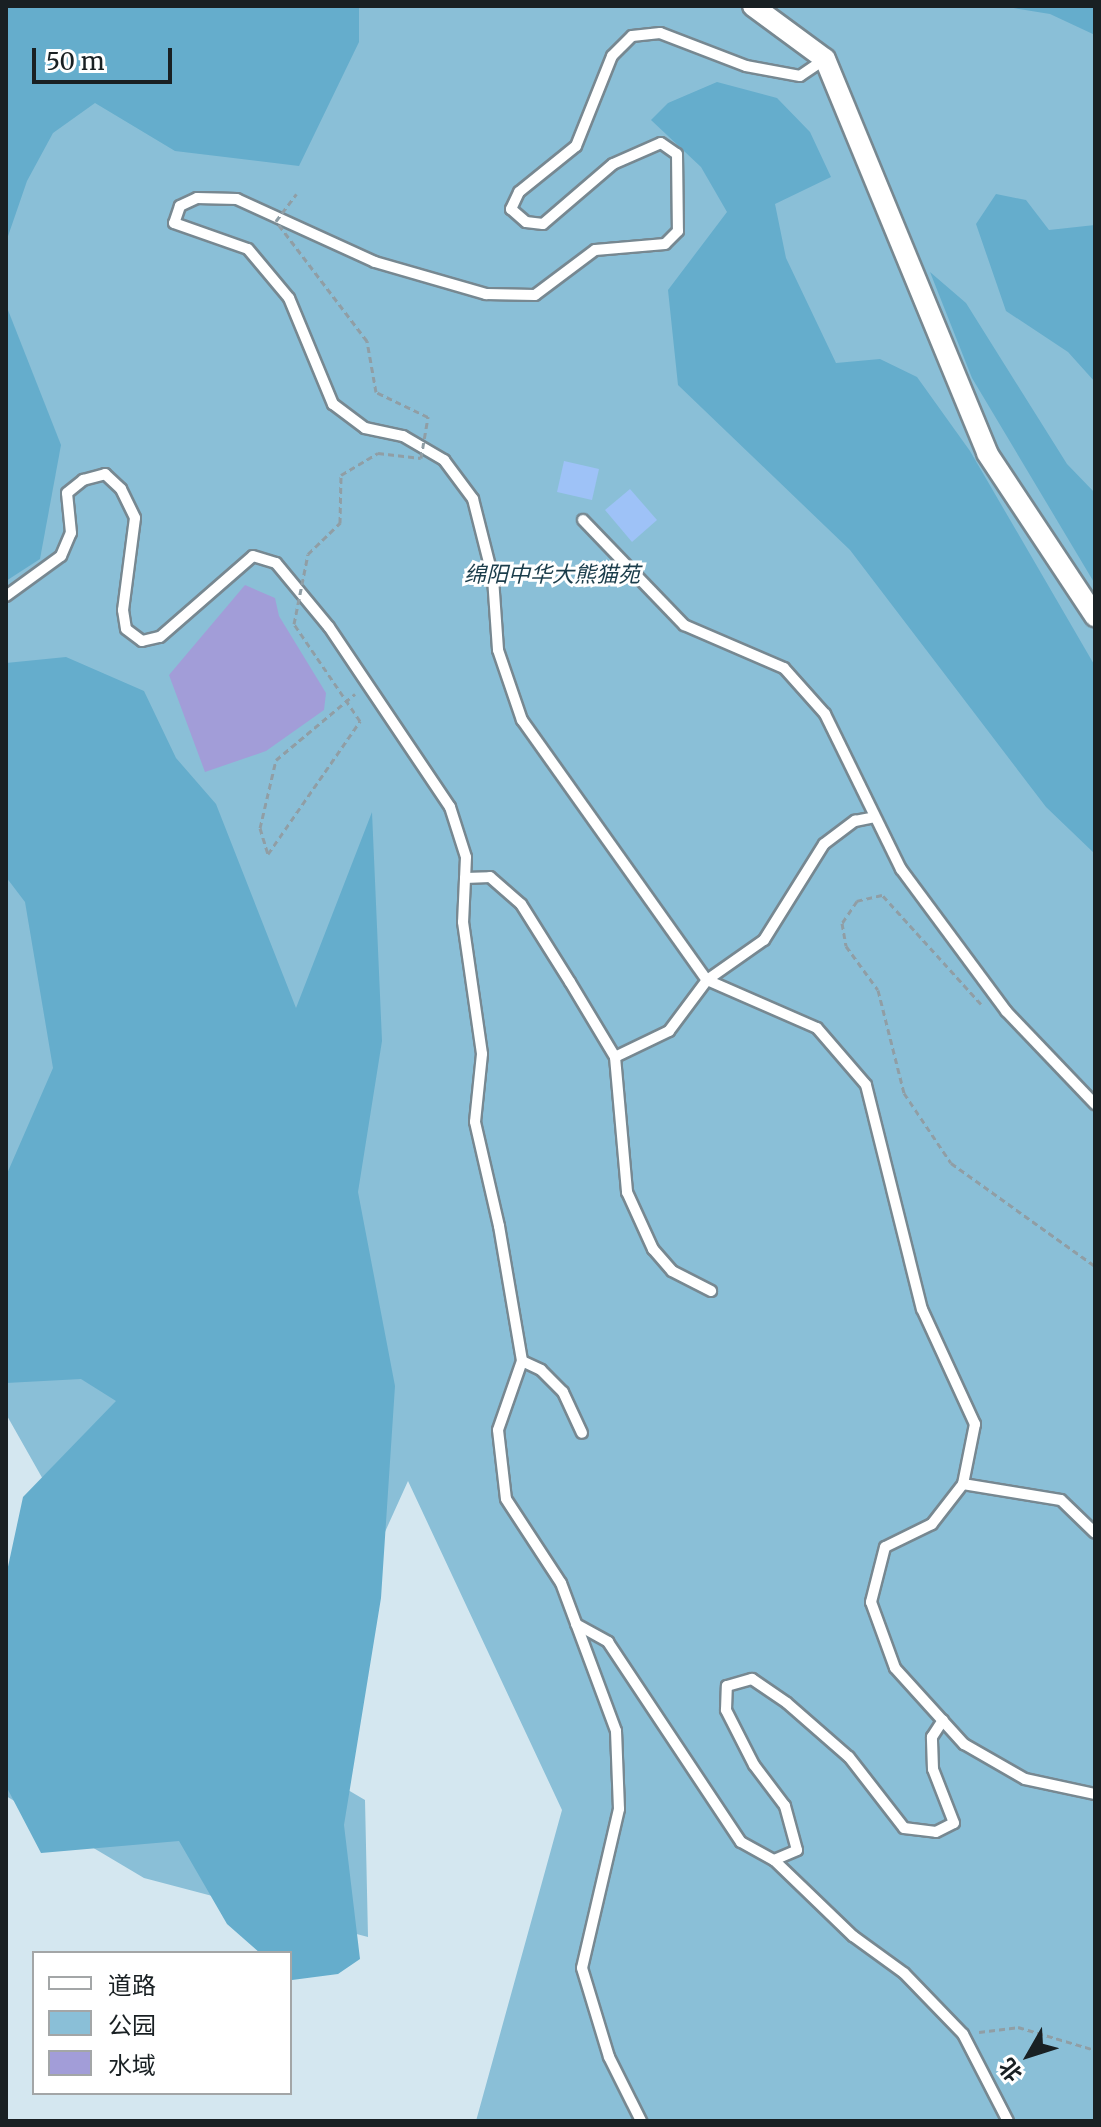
<!DOCTYPE html>
<html>
<head>
<meta charset="utf-8">
<style>
  body { margin:0 }
  #map { position:relative; width:1101px; height:2127px; overflow:hidden; background:#d4e7f0; font-family:Merriweather,"Noto Sans SC",serif }
  div>[style] { position:absolute }
  [style*='--x'] { left:calc(var(--x)*1px); top:calc(var(--y)*1px); width:calc(var(--w)*1px); rotate:calc(var(--a)*1deg) }
  .green>* { inset:0; background:#8abfd7 }
  .forest>* { inset:0; background:#65adcc }
  .water>* { inset:0; background:#a29dd8 }
  .building>* { inset:0; background:#9ec2f7 }
  .path>* { height:3px; margin-top:-1.5px; transform-origin:0; background:repeating-linear-gradient(90deg,#909ea5 0 6px,transparent 0 10px) }
  .roads { filter:drop-shadow(2px 0 #778891) drop-shadow(-2px 0 #778891) drop-shadow(0 2px #778891) drop-shadow(0 -2px #778891) }
  .lane>* { height:10px; margin:-5px; padding:0 5px; transform-origin:5px; border-radius:5px; background:#fff }
  .street>* { height:20px; margin:-10px; padding:0 10px; transform-origin:10px; border-radius:10px; background:#fff }
  .path-bridge>* { height:3px; margin-top:-1.5px; transform-origin:0; background:repeating-linear-gradient(90deg,#909ea5 0 6px,transparent 0 10px) }
  span { translate:-50% -50%; white-space:nowrap; text-align:center; line-height:1.15; -webkit-text-stroke:6px #fff; paint-order:stroke }
  .park-label { font-size:22px; color:#1b3d4b; font-style:italic }
  .frame { position:absolute; inset:0; border:8px solid #192023; pointer-events:none }
  .legend { position:absolute; left:32px; top:1951px; width:260px; height:144px; box-sizing:border-box; background:#fff; border:2px solid #a3a6a7; margin:0; padding:10px 14px; list-style:none; font-size:24px; color:#192023 }
  .legend li { display:flex; align-items:center; gap:16px; height:40px }
  .legend b { width:40px; border:2px solid #a3a6a7 }
  .north { position:absolute; left:989px; top:2015px; width:80px; height:80px; -webkit-text-stroke:6px #fff; paint-order:stroke; rotate:231deg; font-size:22px; font-weight:700; line-height:32px; text-align:center; color:#192023 }
  .north::after { content:''; display:block; margin:auto; width:28px; height:36px; background:#192023; clip-path:polygon(50% 0,100% 100%,50% 72%,0 100%) }
  .scale { position:absolute; left:32px; top:48px; width:140px; height:36px; box-sizing:border-box; border:4px solid #192023; border-top:0; padding-left:10px; font-size:24px; line-height:28px; white-space:nowrap; color:#192023; -webkit-text-stroke:6px #fff; paint-order:stroke }
</style>
</head>
<body>
<div id="map">
  <div class="green">
    <div style="clip-path:polygon(6px 6px,1095px 6px,1095px 2121px,476px 2121px,562px 1810px,408px 1481px,285px 1753px,365px 1800px,368px 1937px,144px 1878px,6px 1796px,6px 1730px,104px 1587px,6px 1414px)"></div>
  </div>
  <div class="forest">
    <div style="clip-path:polygon(6px 6px,359px 6px,359px 42px,299px 166px,175px 151px,95px 103px,53px 133px,27px 181px,6px 242px)"></div>
    <div style="clip-path:polygon(1001px 6px,1095px 6px,1095px 35px,1050px 14px)"></div>
    <div style="clip-path:polygon(717px 82px,777px 98px,810px 132px,831px 177px,775px 204px,786px 258px,836px 363px,880px 359px,917px 377px,970px 451px,1095px 666px,1095px 854px,1046px 807px,850px 550px,678px 385px,668px 290px,727px 212px,701px 167px,651px 120px,668px 103px)"></div>
    <div style="clip-path:polygon(996px 194px,1026px 200px,1049px 230px,1095px 225px,1095px 382px,1068px 352px,1006px 311px,976px 224px)"></div>
    <div style="clip-path:polygon(930px 272px,966px 303px,1067px 464px,1095px 493px,1095px 584px,972px 378px)"></div>
    <div style="clip-path:polygon(6px 305px,61px 445px,40px 559px,6px 581px)"></div>
    <div style="clip-path:polygon(66px 657px,144px 691px,176px 758px,216px 804px,296px 1008px,372px 812px,382px 1041px,358px 1192px,395px 1386px,381px 1598px,344px 1825px,360px 1959px,338px 1974px,292px 1980px,290px 1953px,260px 1953px,227px 1924px,179px 1841px,41px 1853px,6px 1786px,6px 1576px,23px 1497px,116px 1401px,81px 1379px,6px 1383px,6px 1176px,53px 1068px,25px 902px,6px 877px,6px 663px)"></div>
  </div>
  <div class="water">
    <div style="clip-path:polygon(245px 585px,275px 598px,279px 616px,326px 693px,324px 710px,266px 751px,205px 772px,169px 675px)"></div>
  </div>
  <div class="building">
    <div style="clip-path:polygon(564px 461px,599px 469px,592px 500px,557px 492px)"></div>
    <div style="clip-path:polygon(630px 489px,657px 520px,632px 542px,605px 510px)"></div>
  </div>
  <div class="path">
    <div style="--x:260;--y:828;--w:70;--a:-76.8"></div>
    <div style="--x:276;--y:760;--w:103;--a:-39.9"></div>
    <div style="--x:981;--y:1004;--w:147;--a:-132.2"></div>
    <div style="--x:882;--y:895;--w:26;--a:167"></div>
    <div style="--x:857;--y:901;--w:27;--a:124"></div>
    <div style="--x:842;--y:923;--w:23;--a:80"></div>
    <div style="--x:846;--y:946;--w:54;--a:54"></div>
    <div style="--x:878;--y:990;--w:106;--a:75.8"></div>
    <div style="--x:904;--y:1093;--w:84;--a:56.1"></div>
    <div style="--x:951;--y:1163;--w:177;--a:35.6"></div>
    <div style="--x:979;--y:2032;--w:39;--a:-7"></div>
    <div style="--x:1018;--y:2027;--w:80;--a:16.6"></div>
  </div>
  <div class="roads">
    <div class="lane">
      <div style="--x:825;--y:59;--w:30;--a:146"></div>
      <div style="--x:800;--y:76;--w:55;--a:-169.5"></div>
      <div style="--x:746;--y:66;--w:92;--a:-159"></div>
      <div style="--x:660;--y:33;--w:28;--a:174"></div>
      <div style="--x:632;--y:36;--w:28;--a:135"></div>
      <div style="--x:612;--y:56;--w:97;--a:111.8"></div>
      <div style="--x:576;--y:146;--w:73;--a:141.1"></div>
      <div style="--x:519;--y:192;--w:19;--a:115"></div>
      <div style="--x:511;--y:209;--w:20;--a:41"></div>
      <div style="--x:526;--y:222;--w:17;--a:7"></div>
      <div style="--x:543;--y:224;--w:92;--a:-40.6"></div>
      <div style="--x:613;--y:164;--w:52;--a:-23.6"></div>
      <div style="--x:661;--y:143;--w:19;--a:35"></div>
      <div style="--x:677;--y:154;--w:77;--a:89.3"></div>
      <div style="--x:678;--y:231;--w:18;--a:135"></div>
      <div style="--x:665;--y:244;--w:70;--a:175.1"></div>
      <div style="--x:595;--y:250;--w:75;--a:143.1"></div>
      <div style="--x:535;--y:295;--w:49;--a:-178.8"></div>
      <div style="--x:486;--y:294;--w:116;--a:-163.9"></div>
      <div style="--x:375;--y:262;--w:152;--a:-155.5"></div>
      <div style="--x:237;--y:199;--w:40;--a:-178.6"></div>
      <div style="--x:197;--y:198;--w:19;--a:155"></div>
      <div style="--x:180;--y:206;--w:18;--a:109"></div>
      <div style="--x:174;--y:223;--w:78;--a:19.4"></div>
      <div style="--x:248;--y:249;--w:64;--a:50.1"></div>
      <div style="--x:289;--y:298;--w:115;--a:67.5"></div>
      <div style="--x:333;--y:404;--w:40;--a:37"></div>
      <div style="--x:365;--y:428;--w:39;--a:12"></div>
      <div style="--x:403;--y:436;--w:48;--a:30.3"></div>
      <div style="--x:444;--y:460;--w:49;--a:53.4"></div>
      <div style="--x:473;--y:499;--w:81;--a:75.8"></div>
      <div style="--x:493;--y:578;--w:72;--a:86"></div>
      <div style="--x:498;--y:650;--w:74;--a:71.1"></div>
      <div style="--x:522;--y:720;--w:319;--a:54.6"></div>
      <div style="--x:707;--y:980;--w:120;--a:23.6"></div>
      <div style="--x:817;--y:1028;--w:75;--a:49.3"></div>
      <div style="--x:866;--y:1085;--w:231;--a:76"></div>
      <div style="--x:922;--y:1309;--w:127;--a:65.3"></div>
      <div style="--x:975;--y:1424;--w:61;--a:101.3"></div>
      <div style="--x:963;--y:1484;--w:51;--a:127.8"></div>
      <div style="--x:932;--y:1524;--w:52;--a:153.9"></div>
      <div style="--x:885;--y:1547;--w:57;--a:104.3"></div>
      <div style="--x:871;--y:1602;--w:70;--a:70"></div>
      <div style="--x:895;--y:1668;--w:103;--a:47.8"></div>
      <div style="--x:964;--y:1744;--w:70;--a:29.8"></div>
      <div style="--x:1025;--y:1779;--w:72;--a:12.1"></div>
      <div style="--x:583;--y:520;--w:146;--a:46.1"></div>
      <div style="--x:684;--y:625;--w:109;--a:23.3"></div>
      <div style="--x:784;--y:668;--w:62;--a:48.3"></div>
      <div style="--x:825;--y:714;--w:173;--a:63.9"></div>
      <div style="--x:901;--y:869;--w:177;--a:53.5"></div>
      <div style="--x:1006;--y:1011;--w:129;--a:46.3"></div>
      <div style="--x:6;--y:596;--w:68;--a:-36"></div>
      <div style="--x:61;--y:556;--w:25;--a:-67"></div>
      <div style="--x:71;--y:533;--w:40;--a:-95.7"></div>
      <div style="--x:67;--y:493;--w:21;--a:-39"></div>
      <div style="--x:83;--y:480;--w:23;--a:-15"></div>
      <div style="--x:105;--y:474;--w:22;--a:43"></div>
      <div style="--x:121;--y:489;--w:32;--a:64"></div>
      <div style="--x:135;--y:518;--w:93;--a:97.4"></div>
      <div style="--x:123;--y:610;--w:19;--a:81"></div>
      <div style="--x:126;--y:629;--w:20;--a:37"></div>
      <div style="--x:142;--y:641;--w:18;--a:-13"></div>
      <div style="--x:160;--y:637;--w:123;--a:-41.1"></div>
      <div style="--x:253;--y:556;--w:24;--a:17"></div>
      <div style="--x:276;--y:563;--w:83;--a:50.4"></div>
      <div style="--x:329;--y:627;--w:217;--a:56.1"></div>
      <div style="--x:450;--y:807;--w:52;--a:72.3"></div>
      <div style="--x:466;--y:857;--w:65;--a:92.6"></div>
      <div style="--x:463;--y:922;--w:133;--a:81.8"></div>
      <div style="--x:482;--y:1054;--w:68;--a:95.9"></div>
      <div style="--x:475;--y:1122;--w:107;--a:77"></div>
      <div style="--x:499;--y:1226;--w:137;--a:80.3"></div>
      <div style="--x:522;--y:1361;--w:73;--a:109.2"></div>
      <div style="--x:498;--y:1430;--w:69;--a:83.4"></div>
      <div style="--x:506;--y:1499;--w:100;--a:56.8"></div>
      <div style="--x:561;--y:1583;--w:158;--a:69.6"></div>
      <div style="--x:616;--y:1731;--w:78;--a:87.8"></div>
      <div style="--x:619;--y:1809;--w:163;--a:103.1"></div>
      <div style="--x:582;--y:1968;--w:93;--a:73.1"></div>
      <div style="--x:609;--y:2057;--w:72;--a:63.4"></div>
      <div style="--x:465;--y:878;--w:25;--a:-2"></div>
      <div style="--x:490;--y:877;--w:41;--a:41.1"></div>
      <div style="--x:521;--y:904;--w:92;--a:57.9"></div>
      <div style="--x:570;--y:982;--w:87;--a:59"></div>
      <div style="--x:615;--y:1057;--w:136;--a:84.9"></div>
      <div style="--x:627;--y:1192;--w:63;--a:65.5"></div>
      <div style="--x:653;--y:1249;--w:29;--a:49"></div>
      <div style="--x:672;--y:1271;--w:44;--a:27.1"></div>
      <div style="--x:615;--y:1057;--w:60;--a:-25.7"></div>
      <div style="--x:669;--y:1031;--w:64;--a:-53.3"></div>
      <div style="--x:707;--y:980;--w:70;--a:-35.1"></div>
      <div style="--x:764;--y:940;--w:113;--a:-58"></div>
      <div style="--x:824;--y:844;--w:39;--a:-37"></div>
      <div style="--x:855;--y:821;--w:20;--a:-11"></div>
      <div style="--x:522;--y:1361;--w:21;--a:25"></div>
      <div style="--x:541;--y:1370;--w:31;--a:45"></div>
      <div style="--x:563;--y:1392;--w:45;--a:65.1"></div>
      <div style="--x:963;--y:1484;--w:99;--a:9.3"></div>
      <div style="--x:1061;--y:1500;--w:47;--a:44.1"></div>
      <div style="--x:576;--y:1624;--w:37;--a:29"></div>
      <div style="--x:608;--y:1642;--w:240;--a:56.4"></div>
      <div style="--x:741;--y:1842;--w:38;--a:29"></div>
      <div style="--x:774;--y:1860;--w:25;--a:-23"></div>
      <div style="--x:797;--y:1850;--w:46;--a:-105.3"></div>
      <div style="--x:785;--y:1806;--w:51;--a:-127.1"></div>
      <div style="--x:754;--y:1765;--w:62;--a:-117"></div>
      <div style="--x:726;--y:1710;--w:24;--a:-88"></div>
      <div style="--x:727;--y:1686;--w:26;--a:-16"></div>
      <div style="--x:752;--y:1679;--w:42;--a:34.4"></div>
      <div style="--x:787;--y:1703;--w:82;--a:41.1"></div>
      <div style="--x:849;--y:1757;--w:90;--a:52.2"></div>
      <div style="--x:904;--y:1828;--w:32;--a:7"></div>
      <div style="--x:936;--y:1832;--w:20;--a:-27"></div>
      <div style="--x:954;--y:1823;--w:58;--a:-111.3"></div>
      <div style="--x:933;--y:1769;--w:32;--a:-92"></div>
      <div style="--x:932;--y:1737;--w:20;--a:-57"></div>
      <div style="--x:774;--y:1860;--w:110;--a:43.9"></div>
      <div style="--x:853;--y:1936;--w:63;--a:36"></div>
      <div style="--x:904;--y:1973;--w:85;--a:46"></div>
      <div style="--x:963;--y:2034;--w:98;--a:62.7"></div>
    </div>
    <div class="street">
      <div style="--x:753;--y:6;--w:89;--a:36.4"></div>
      <div style="--x:825;--y:59;--w:426;--a:67.6"></div>
      <div style="--x:987;--y:453;--w:196;--a:56.5"></div>
    </div>
  </div>
  <div class="path-bridge">
    <div style="--x:260;--y:828;--w:27;--a:73"></div>
    <div style="--x:268;--y:854;--w:162;--a:-55.3"></div>
    <div style="--x:360;--y:721;--w:117;--a:-124.2"></div>
    <div style="--x:294;--y:624;--w:71;--a:-78.7"></div>
    <div style="--x:308;--y:554;--w:45;--a:-44.1"></div>
    <div style="--x:340;--y:523;--w:48;--a:-88.8"></div>
    <div style="--x:341;--y:475;--w:43;--a:-30.7"></div>
    <div style="--x:378;--y:453;--w:43;--a:6.6"></div>
    <div style="--x:421;--y:458;--w:42;--a:-80.3"></div>
    <div style="--x:428;--y:417;--w:58;--a:-154.3"></div>
    <div style="--x:376;--y:392;--w:52;--a:-100"></div>
    <div style="--x:367;--y:341;--w:151;--a:-127.2"></div>
    <div style="--x:276;--y:221;--w:34;--a:-53"></div>
  </div>
  <div class="park-label">
    <span style="left:552px;top:575px">绵阳中华大熊猫苑</span>
  </div>
  <div class="frame"></div>
  <ul class="legend">
  <li><b style="height:10px;background:#fff"></b>道路</li>
  <li><b style="height:22px;background:#8abfd7"></b>公园</li>
  <li><b style="height:22px;background:#a29dd8"></b>水域</li>
  </ul>
  <div class="north">北</div>
  <div class="scale">50 m</div>
</div>
</body>
</html>
